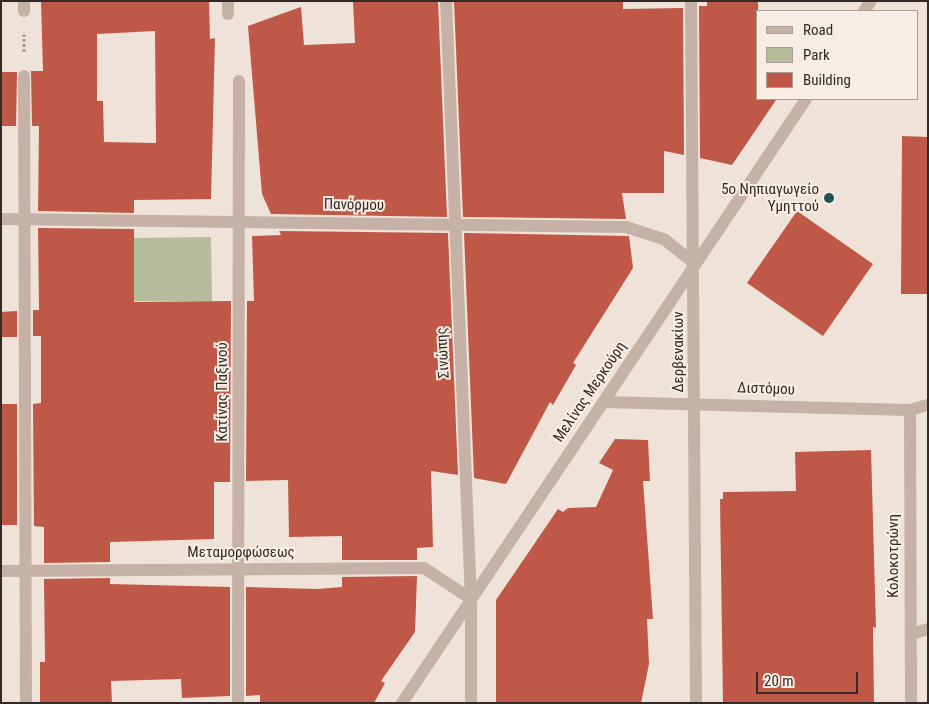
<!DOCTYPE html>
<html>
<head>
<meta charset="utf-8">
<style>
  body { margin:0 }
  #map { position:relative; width:929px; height:704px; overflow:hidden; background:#efe2d9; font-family:"Roboto Condensed",sans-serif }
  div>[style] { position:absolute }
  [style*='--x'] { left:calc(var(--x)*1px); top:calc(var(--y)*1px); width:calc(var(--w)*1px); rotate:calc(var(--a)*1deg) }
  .green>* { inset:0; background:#b5bd9a }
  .building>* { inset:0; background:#bf5847 }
  .path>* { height:3px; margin-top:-1.5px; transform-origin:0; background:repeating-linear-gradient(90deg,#b29b90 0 2.5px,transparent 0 5px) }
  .minor>* { height:12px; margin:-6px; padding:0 6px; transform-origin:6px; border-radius:6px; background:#c6b1a6 }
  .dots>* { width:14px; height:14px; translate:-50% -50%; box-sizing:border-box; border:2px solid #f7ede4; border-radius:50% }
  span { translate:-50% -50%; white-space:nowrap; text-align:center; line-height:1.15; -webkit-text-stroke:4px #f7ede4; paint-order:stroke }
  .poi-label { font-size:15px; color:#332926 }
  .right { translate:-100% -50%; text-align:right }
  .street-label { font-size:15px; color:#332926 }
  .frame { position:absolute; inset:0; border:2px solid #332926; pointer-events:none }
  .legend { position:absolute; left:756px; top:10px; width:162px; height:90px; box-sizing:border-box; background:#f7ede4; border:1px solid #a99f98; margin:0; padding:6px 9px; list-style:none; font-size:15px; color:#332926 }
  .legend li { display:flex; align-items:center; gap:10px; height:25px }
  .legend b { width:25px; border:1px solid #a99f98 }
  .scale { position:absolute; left:756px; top:672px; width:102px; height:22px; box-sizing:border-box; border:2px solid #332926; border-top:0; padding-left:6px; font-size:15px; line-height:18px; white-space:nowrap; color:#332926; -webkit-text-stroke:4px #f7ede4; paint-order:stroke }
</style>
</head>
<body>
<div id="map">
  <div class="green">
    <div style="clip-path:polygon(211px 237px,212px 301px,134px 301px,134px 238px)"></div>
  </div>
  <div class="building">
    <div style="clip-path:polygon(evenodd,41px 1px,209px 1px,210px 39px,215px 38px,211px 199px,134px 200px,134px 213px,38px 211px,39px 126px,32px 126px,31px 71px,43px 71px,41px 1px,155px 31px,156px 143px,104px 142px,103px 101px,97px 101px,97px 34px,155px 31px)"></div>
    <div style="clip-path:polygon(353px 1px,438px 1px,447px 217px,271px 214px,262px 194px,248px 26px,301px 7px,304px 45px,355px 43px)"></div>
    <div style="clip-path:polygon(454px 1px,623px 1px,623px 9px,683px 8px,684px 155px,664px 151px,664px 193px,622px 193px,626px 219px,463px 217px)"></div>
    <div style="clip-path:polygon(707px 1px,758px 1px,758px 99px,776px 100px,732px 165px,700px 158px,699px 6px,707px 6px)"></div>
    <div style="clip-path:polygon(1px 72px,17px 72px,16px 126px,1px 126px)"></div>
    <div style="clip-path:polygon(902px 136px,928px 137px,928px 294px,901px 294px)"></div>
    <div style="clip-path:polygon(797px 211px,873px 264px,823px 336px,747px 283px)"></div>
    <div style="clip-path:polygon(38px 228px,134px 229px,134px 302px,231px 301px,230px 482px,214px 482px,214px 539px,110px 542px,110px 562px,44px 563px,44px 527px,34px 526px,33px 404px,41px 403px,41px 336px,33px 336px,33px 310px,39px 310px)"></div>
    <div style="clip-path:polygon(279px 231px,448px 233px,458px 475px,431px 471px,433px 547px,417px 548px,417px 560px,342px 560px,342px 536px,289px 537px,288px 480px,246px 481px,247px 301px,254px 301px,252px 236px,281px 235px)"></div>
    <div style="clip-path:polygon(464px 233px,629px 236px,633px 268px,573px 363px,576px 365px,553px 405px,550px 402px,506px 484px,474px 478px)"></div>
    <div style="clip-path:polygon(17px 311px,17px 337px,1px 337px,1px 312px)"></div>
    <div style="clip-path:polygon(1px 404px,17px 404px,17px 525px,1px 525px)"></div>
    <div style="clip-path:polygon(615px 439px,648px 440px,650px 481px,643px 481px,653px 619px,647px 619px,649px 664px,641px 703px,496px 703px,496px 600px,558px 509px,563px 512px,568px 508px,596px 507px,613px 470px,599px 463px)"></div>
    <div style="clip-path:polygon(871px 450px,876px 628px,873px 627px,874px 703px,723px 703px,720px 499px,723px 499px,723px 492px,796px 491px,795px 452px)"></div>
    <div style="clip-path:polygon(417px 576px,415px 632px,381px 681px,385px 683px,374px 703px,260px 703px,260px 695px,246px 696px,246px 587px,317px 589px,342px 587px,342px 577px)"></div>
    <div style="clip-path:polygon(110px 578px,110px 584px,230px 587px,230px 696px,182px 698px,181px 679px,111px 681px,112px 703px,40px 703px,40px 662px,45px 662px,44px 579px)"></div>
  </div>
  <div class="path">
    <div style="--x:24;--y:34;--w:19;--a:90"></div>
  </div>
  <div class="minor">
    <div style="--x:24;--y:1;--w:10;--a:90"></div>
    <div style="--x:446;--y:1;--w:599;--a:87.61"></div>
    <div style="--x:471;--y:599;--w:104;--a:90"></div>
    <div style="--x:691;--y:1;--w:702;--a:89.59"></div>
    <div style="--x:864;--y:11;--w:12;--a:-55"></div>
    <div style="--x:228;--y:14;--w:13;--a:-90"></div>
    <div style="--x:24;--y:76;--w:627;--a:89.82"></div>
    <div style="--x:1;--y:219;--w:625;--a:0.73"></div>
    <div style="--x:626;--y:227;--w:40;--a:18"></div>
    <div style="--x:664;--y:239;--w:40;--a:39"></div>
    <div style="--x:603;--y:402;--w:307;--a:1.5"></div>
    <div style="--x:910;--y:410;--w:19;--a:-16"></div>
    <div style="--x:910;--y:410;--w:293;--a:89.8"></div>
    <div style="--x:1;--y:571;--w:423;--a:-0.4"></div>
    <div style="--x:424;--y:568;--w:56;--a:33.4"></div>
    <div style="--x:911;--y:634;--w:18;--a:-16"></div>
    <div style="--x:238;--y:703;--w:622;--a:-89.91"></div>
    <div style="--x:402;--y:703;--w:727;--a:-56.22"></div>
  </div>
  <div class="dots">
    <div style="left:829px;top:198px;background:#1f514f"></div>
  </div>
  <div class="poi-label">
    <span class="right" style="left:819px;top:198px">5ο Νηπιαγωγείο<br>Υμηττού</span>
  </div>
  <div class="street-label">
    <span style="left:354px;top:205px;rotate:1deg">Πανόρμου</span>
    <span style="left:679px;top:352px;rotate:-90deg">Δερβενακίων</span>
    <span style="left:443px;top:353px;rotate:-93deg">Σινώπης</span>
    <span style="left:766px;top:389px;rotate:2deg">Διστόμου</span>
    <span style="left:223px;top:392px;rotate:-90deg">Κατίνας Παξινού</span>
    <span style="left:590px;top:392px;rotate:-56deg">Μελίνας Μερκούρη</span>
    <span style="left:241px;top:553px">Μεταμορφώσεως</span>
    <span style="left:894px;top:556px;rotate:-90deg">Κολοκοτρώνη</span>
  </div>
  <div class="frame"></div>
  <ul class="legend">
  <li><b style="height:6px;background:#c6b1a6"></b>Road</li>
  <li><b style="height:14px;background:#b5bd9a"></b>Park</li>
  <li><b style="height:14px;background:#bf5847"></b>Building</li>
  </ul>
  <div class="scale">20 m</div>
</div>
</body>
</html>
